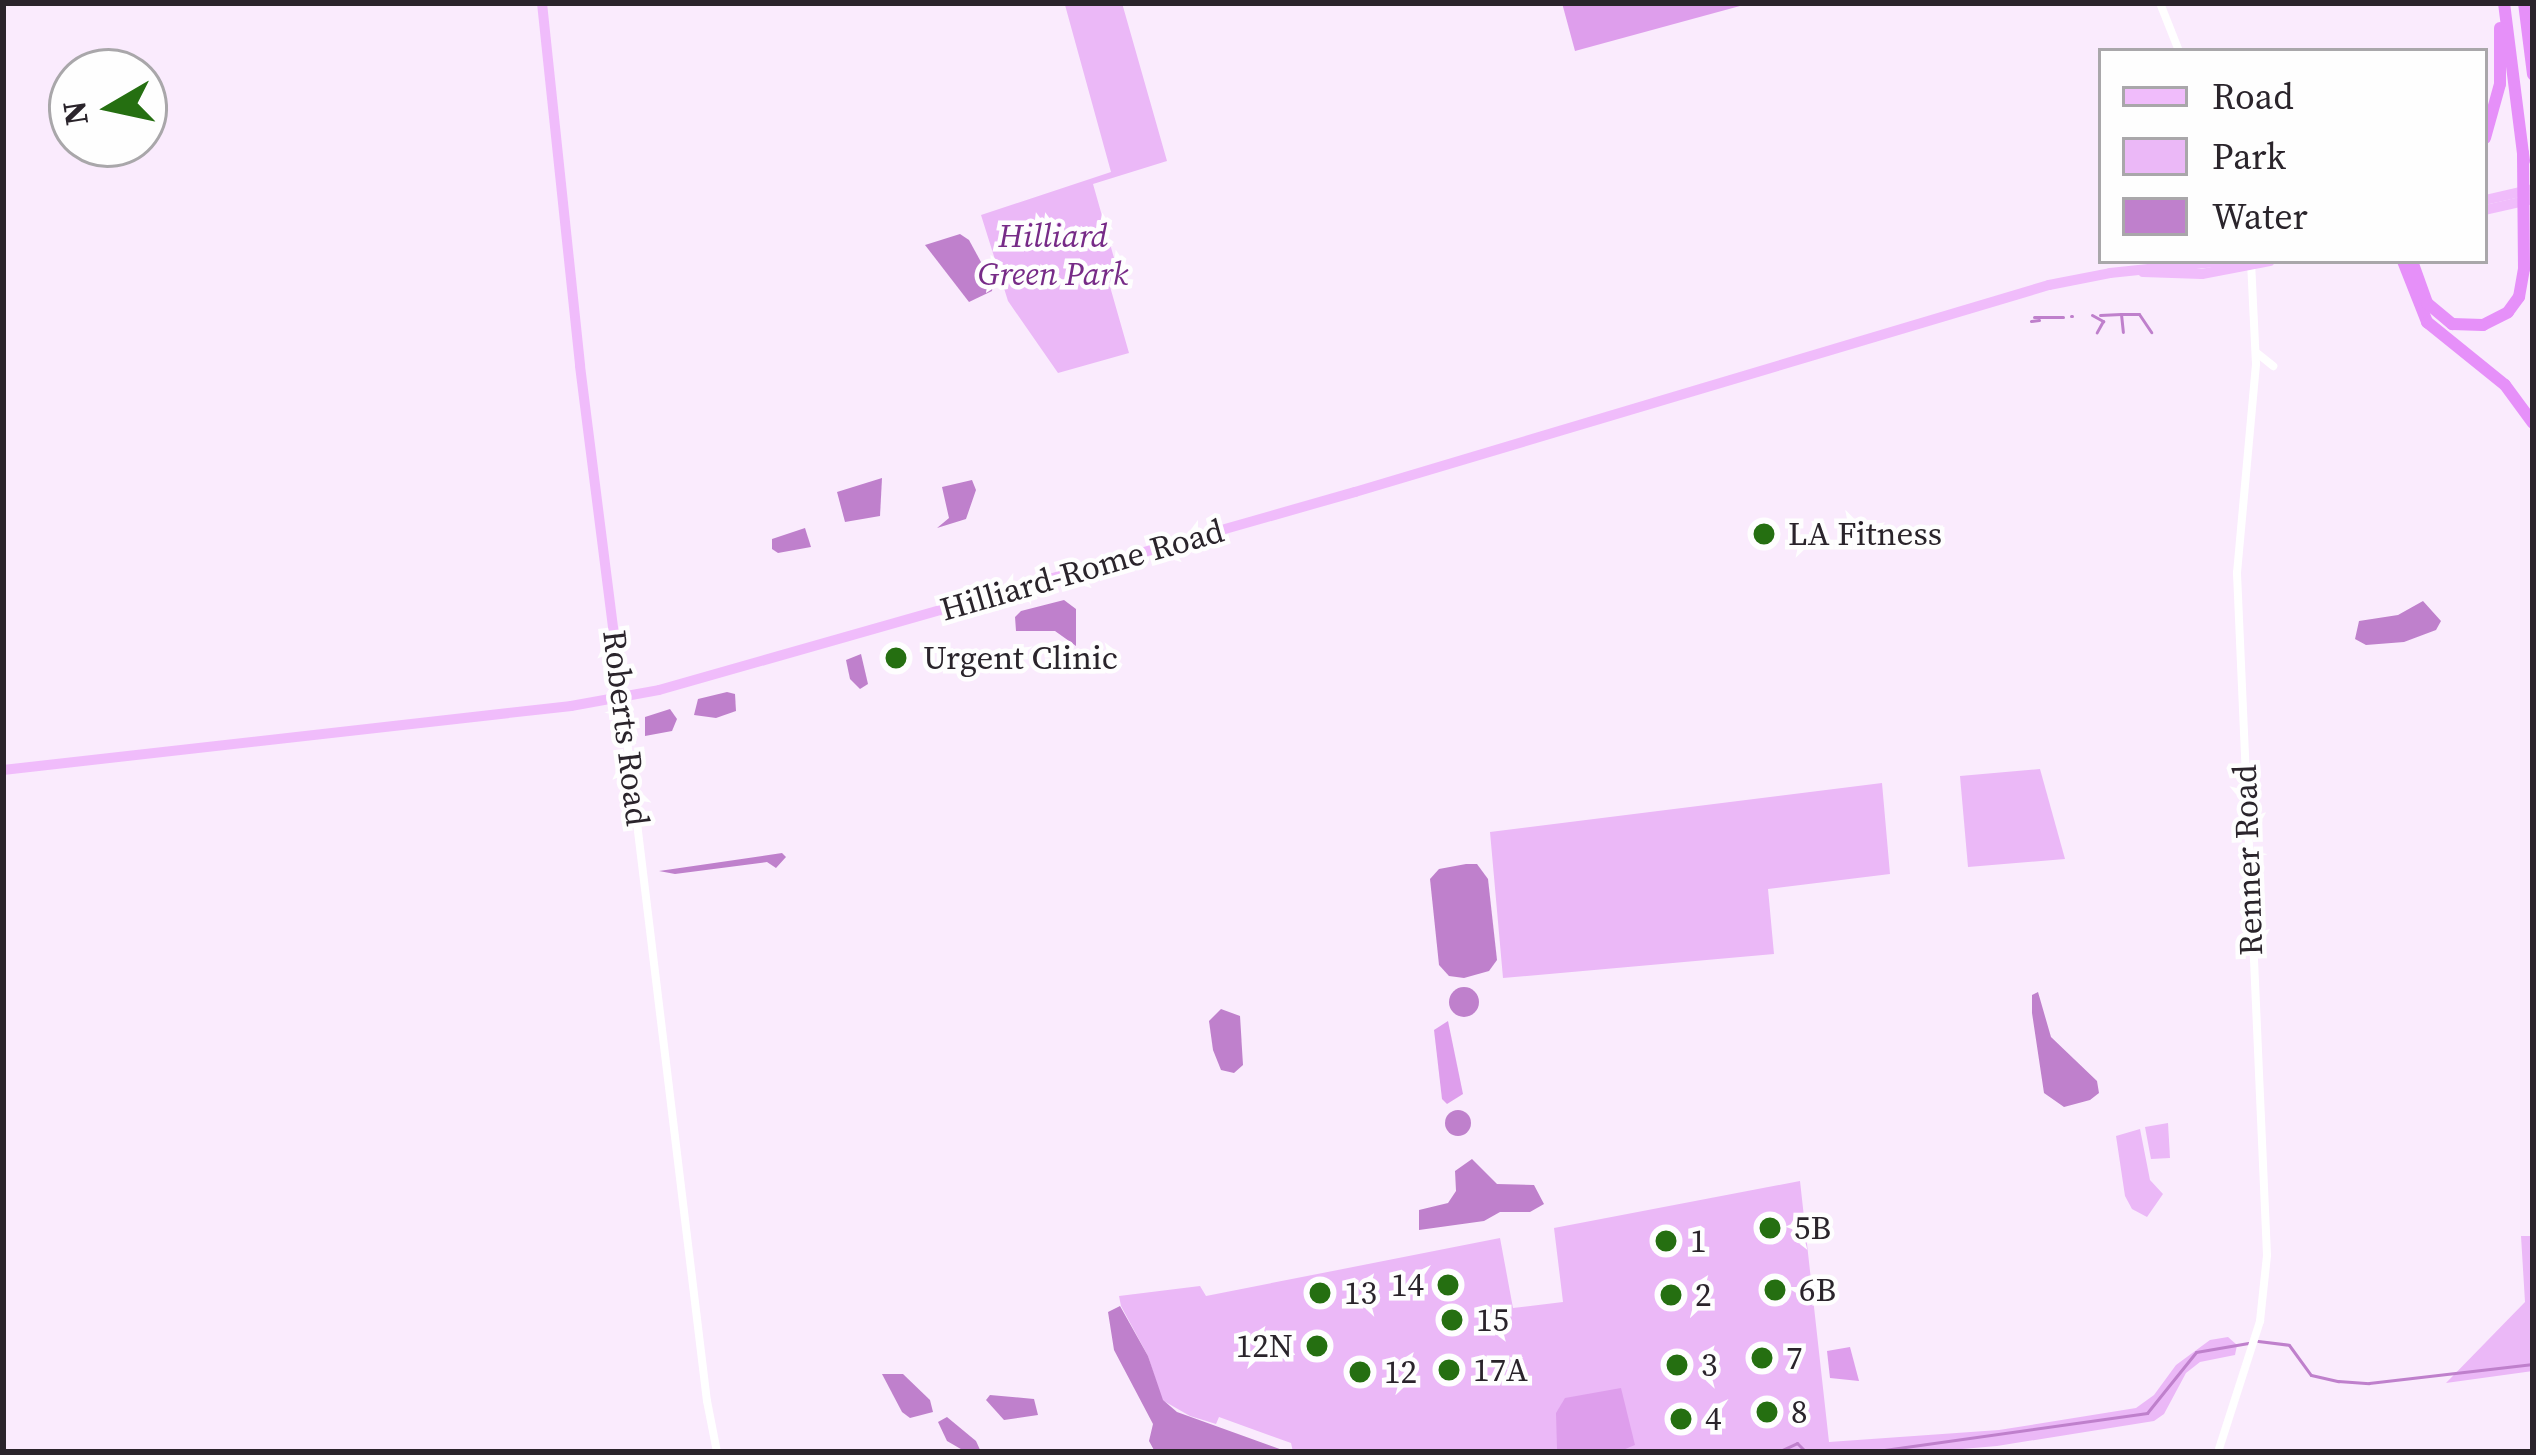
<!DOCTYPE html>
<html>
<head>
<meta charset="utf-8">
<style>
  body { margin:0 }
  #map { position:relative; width:2536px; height:1455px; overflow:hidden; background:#faebfd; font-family:"Source Serif 4",serif }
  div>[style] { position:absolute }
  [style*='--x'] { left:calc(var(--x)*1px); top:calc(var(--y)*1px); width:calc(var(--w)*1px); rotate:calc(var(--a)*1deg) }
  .green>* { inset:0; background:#ebb8f7 }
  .forest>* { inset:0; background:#de9eec }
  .water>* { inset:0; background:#bf80cc }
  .round { border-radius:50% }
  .stream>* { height:3px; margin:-1.5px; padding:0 1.5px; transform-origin:1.5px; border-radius:1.5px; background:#bf80cc }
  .secondary>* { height:8px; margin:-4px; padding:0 4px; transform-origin:4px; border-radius:4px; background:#fff }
  .primary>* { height:10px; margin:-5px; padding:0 5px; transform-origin:5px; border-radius:5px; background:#f0bcfb }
  .highway>* { height:12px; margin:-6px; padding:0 6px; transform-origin:6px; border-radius:6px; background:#e690f9 }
  .dots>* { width:33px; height:33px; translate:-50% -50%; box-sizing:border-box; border:6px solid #fefefe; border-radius:50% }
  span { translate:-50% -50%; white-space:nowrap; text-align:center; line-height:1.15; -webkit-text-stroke:9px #fefefe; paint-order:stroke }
  .park-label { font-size:33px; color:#772b87; font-style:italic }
  .poi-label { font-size:33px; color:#2a242b }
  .left { translate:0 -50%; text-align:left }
  .right { translate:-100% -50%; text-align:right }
  .street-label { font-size:33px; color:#2a242b }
  .frame { position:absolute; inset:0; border:6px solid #2a242b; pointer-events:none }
  .legend { position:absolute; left:2098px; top:48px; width:390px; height:216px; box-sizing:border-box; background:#fefefe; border:3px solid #a9a7aa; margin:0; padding:15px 21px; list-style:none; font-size:36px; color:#2a242b }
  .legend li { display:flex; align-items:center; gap:24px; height:60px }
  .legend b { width:60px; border:3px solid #a9a7aa }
  .north { position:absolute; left:48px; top:48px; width:120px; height:120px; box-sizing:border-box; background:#fefefe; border:3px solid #a9a7aa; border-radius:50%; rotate:261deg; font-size:33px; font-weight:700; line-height:48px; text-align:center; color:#2a242b }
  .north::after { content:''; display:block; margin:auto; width:42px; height:54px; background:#256f11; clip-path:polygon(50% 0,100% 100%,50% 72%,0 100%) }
</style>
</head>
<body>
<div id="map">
  <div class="green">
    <div style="clip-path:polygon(1122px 3px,1167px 161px,1093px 184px,1120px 279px,1109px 283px,1129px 353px,1058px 373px,1008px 301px,981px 215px,1111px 172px,1065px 5px)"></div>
    <div style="clip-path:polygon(2040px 769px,2065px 859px,1968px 867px,1960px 776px)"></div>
    <div style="clip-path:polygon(1882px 783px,1890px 874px,1768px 889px,1774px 954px,1503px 978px,1490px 832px)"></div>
    <div style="clip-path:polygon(2168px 1123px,2170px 1158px,2151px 1159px,2145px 1127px)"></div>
    <div style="clip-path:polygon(2140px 1129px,2150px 1180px,2163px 1194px,2147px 1217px,2132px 1209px,2125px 1196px,2116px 1136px)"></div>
    <div style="clip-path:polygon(1800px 1181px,1829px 1442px,1999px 1430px,2136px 1408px,2154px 1395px,2176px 1365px,2210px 1340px,2228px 1337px,2237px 1345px,2235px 1355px,2200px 1362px,2186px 1373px,2164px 1414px,2154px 1421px,1997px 1446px,1927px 1452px,1293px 1452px,1291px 1443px,1219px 1417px,1216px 1424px,1190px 1416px,1162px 1400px,1148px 1356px,1121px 1306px,1119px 1296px,1200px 1286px,1206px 1296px,1500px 1238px,1513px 1308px,1563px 1302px,1554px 1228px)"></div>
    <div style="clip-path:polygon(2521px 1236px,2533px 1236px,2533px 1371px,2446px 1383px,2525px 1302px)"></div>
  </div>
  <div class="forest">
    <div style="clip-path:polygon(1562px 3px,1751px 3px,1575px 51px)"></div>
    <div style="clip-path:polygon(1448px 1021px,1463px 1094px,1447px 1104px,1442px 1099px,1434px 1030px)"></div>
    <div style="clip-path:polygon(1850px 1347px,1859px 1381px,1830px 1378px,1827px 1351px)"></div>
    <div style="clip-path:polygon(1621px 1388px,1635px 1445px,1618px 1452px,1557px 1449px,1556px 1413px,1565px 1398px)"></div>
  </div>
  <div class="water">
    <div style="clip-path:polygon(960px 234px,969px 240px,993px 284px,992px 291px,969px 302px,925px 245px)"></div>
    <div style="clip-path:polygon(882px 478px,880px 516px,845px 522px,837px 492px)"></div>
    <div style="clip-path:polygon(972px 480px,976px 490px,966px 519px,937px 528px,949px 518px,942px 487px)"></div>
    <div style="clip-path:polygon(805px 528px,811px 547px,778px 553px,772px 549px,772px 539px)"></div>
    <div style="clip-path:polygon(1064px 600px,1076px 609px,1076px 646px,1055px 631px,1016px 631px,1015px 617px,1021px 611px)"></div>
    <div style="clip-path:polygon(2423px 601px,2441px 621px,2436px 630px,2404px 642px,2366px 645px,2355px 639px,2359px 621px,2398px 615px)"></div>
    <div style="clip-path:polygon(861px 654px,868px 684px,860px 689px,850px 679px,846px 660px)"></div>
    <div style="clip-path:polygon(727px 692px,735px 694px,736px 711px,716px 718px,694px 715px,698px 699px)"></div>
    <div style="clip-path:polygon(670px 709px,677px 719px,672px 731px,645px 736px,645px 717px)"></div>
    <div style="clip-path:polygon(782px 853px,786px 857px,776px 868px,767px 862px,675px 874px,659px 871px)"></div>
    <div style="clip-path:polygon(1466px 864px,1477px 864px,1488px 879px,1497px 960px,1489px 971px,1464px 978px,1449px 976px,1439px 965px,1430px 879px,1439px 869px)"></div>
    <div class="round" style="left:1449px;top:987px;width:30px;height:30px"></div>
    <div style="clip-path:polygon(2038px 992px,2051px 1037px,2097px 1081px,2099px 1093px,2090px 1100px,2064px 1107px,2044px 1093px,2032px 1013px,2032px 995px)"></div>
    <div style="clip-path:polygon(1221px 1009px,1240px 1016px,1243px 1065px,1234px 1073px,1221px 1070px,1213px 1050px,1209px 1021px)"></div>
    <div class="round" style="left:1445px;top:1110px;width:26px;height:26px"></div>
    <div style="clip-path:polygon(1472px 1159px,1497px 1184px,1534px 1185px,1544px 1204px,1530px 1212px,1500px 1212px,1484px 1221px,1419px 1230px,1419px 1210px,1448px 1203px,1456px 1191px,1455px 1171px)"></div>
    <div style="clip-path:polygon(1120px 1306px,1148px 1356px,1163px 1400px,1177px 1412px,1288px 1452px,1155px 1452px,1149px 1441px,1153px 1424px,1114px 1350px,1108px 1312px)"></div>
    <div style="clip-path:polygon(882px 1374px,903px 1374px,930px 1400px,933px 1412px,910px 1418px,902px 1412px)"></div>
    <div style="clip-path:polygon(990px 1395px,1034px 1399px,1038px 1415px,1004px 1420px,986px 1400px)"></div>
    <div style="clip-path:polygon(947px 1417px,976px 1441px,981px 1452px,966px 1452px,947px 1441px,938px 1422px)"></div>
  </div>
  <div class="stream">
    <div style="--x:2121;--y:314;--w:18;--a:0"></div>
    <div style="--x:2139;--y:314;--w:22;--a:56"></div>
    <div style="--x:2092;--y:315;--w:13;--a:29"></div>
    <div style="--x:2103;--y:321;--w:13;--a:119"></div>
    <div style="--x:2100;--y:315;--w:21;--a:-3"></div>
    <div style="--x:2121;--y:314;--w:18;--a:84"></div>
    <div style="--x:2071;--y:316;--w:1;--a:0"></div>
    <div style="--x:2034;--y:317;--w:29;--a:0"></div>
    <div style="--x:2031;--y:321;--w:8;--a:-7"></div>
    <div style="--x:2258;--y:1341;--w:31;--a:7"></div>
    <div style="--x:2289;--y:1345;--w:37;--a:54"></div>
    <div style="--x:2311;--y:1375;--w:28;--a:13"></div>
    <div style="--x:2338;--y:1381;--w:31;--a:4"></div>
    <div style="--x:2369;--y:1383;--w:165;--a:-6.6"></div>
    <div style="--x:1738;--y:1452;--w:10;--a:0"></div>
    <div style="--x:1778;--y:1452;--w:21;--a:-25"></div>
    <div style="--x:1797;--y:1443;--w:13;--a:45"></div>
    <div style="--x:1870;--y:1452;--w:280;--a:-8"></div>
    <div style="--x:2147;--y:1413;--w:78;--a:-51.2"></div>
    <div style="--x:2196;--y:1352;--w:53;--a:-9.8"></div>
  </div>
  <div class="secondary">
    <div style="--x:2160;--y:3;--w:52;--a:68.4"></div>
    <div style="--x:2257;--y:353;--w:21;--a:39"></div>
    <div style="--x:622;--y:699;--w:707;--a:83.1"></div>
    <div style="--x:707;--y:1401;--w:52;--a:78.9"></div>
    <div style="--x:2218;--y:1452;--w:138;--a:-72.2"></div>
    <div style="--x:2260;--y:1321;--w:66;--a:-83.9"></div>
    <div style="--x:2267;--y:1255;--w:683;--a:-92.52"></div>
    <div style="--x:2237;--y:573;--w:210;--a:-84.8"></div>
    <div style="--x:2256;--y:364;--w:101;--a:-92.8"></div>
  </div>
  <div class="primary">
    <div style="--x:542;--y:3;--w:365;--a:84"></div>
    <div style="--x:580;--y:366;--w:336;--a:82.8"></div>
    <div style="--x:2485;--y:200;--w:49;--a:-12.9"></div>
    <div style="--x:2485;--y:210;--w:49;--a:-12.9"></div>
    <div style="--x:2143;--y:272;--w:59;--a:1.9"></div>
    <div style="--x:2202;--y:274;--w:69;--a:-10.8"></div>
    <div style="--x:3;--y:770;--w:572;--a:-6.43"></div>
    <div style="--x:571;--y:706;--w:89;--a:-10.3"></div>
    <div style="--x:659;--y:690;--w:724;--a:-15.88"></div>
    <div style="--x:1355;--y:492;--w:724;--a:-16.61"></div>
    <div style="--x:2049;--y:285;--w:62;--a:-11.1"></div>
    <div style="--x:2110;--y:273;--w:115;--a:-6"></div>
  </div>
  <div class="highway">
    <div style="--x:2504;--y:3;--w:159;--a:82.8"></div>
    <div style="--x:2524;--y:3;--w:72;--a:82.8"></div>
    <div style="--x:2485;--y:138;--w:56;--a:-74.5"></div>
    <div style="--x:2500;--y:84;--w:56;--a:-90"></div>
    <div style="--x:2403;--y:261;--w:66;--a:68.5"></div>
    <div style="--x:2427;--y:322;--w:100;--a:38.9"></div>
    <div style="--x:2505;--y:385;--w:47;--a:53.6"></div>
    <div style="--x:2412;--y:261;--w:45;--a:70.3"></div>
    <div style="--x:2427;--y:303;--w:33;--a:40"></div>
    <div style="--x:2452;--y:324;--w:31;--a:2"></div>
    <div style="--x:2483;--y:325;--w:28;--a:-27"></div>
    <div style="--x:2508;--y:312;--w:19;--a:-54"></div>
    <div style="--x:2519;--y:297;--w:28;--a:-80"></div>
    <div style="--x:2524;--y:269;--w:116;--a:-90.5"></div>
  </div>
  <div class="dots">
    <div style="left:1764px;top:534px;background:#256f11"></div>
    <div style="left:896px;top:658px;background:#256f11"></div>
    <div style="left:1770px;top:1228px;background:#256f11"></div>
    <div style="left:1666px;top:1241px;background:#256f11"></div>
    <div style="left:1448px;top:1285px;background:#256f11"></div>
    <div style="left:1775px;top:1290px;background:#256f11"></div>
    <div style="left:1320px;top:1293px;background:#256f11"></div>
    <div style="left:1671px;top:1295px;background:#256f11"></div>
    <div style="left:1452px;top:1320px;background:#256f11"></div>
    <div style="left:1317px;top:1346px;background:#256f11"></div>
    <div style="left:1762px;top:1358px;background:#256f11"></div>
    <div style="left:1677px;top:1365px;background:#256f11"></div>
    <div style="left:1449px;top:1370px;background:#256f11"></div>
    <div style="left:1360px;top:1372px;background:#256f11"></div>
    <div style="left:1767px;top:1412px;background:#256f11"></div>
    <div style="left:1681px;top:1419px;background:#256f11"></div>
  </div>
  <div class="park-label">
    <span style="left:1053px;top:255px">Hilliard<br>Green Park</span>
  </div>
  <div class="poi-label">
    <span class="left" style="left:1788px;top:534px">LA Fitness</span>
    <span class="left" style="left:923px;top:658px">Urgent Clinic</span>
    <span class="left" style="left:1794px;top:1228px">5B</span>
    <span class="left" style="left:1690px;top:1241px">1</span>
    <span class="right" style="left:1424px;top:1285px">14</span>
    <span class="left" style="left:1799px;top:1290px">6B</span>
    <span class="left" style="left:1344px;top:1293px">13</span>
    <span class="left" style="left:1695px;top:1295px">2</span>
    <span class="left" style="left:1476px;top:1320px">15</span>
    <span class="right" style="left:1293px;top:1346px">12N</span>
    <span class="left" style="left:1786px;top:1358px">7</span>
    <span class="left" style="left:1701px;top:1365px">3</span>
    <span class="left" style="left:1473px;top:1370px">17A</span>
    <span class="left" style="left:1384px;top:1372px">12</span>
    <span class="left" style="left:1791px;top:1412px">8</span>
    <span class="left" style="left:1705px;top:1419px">4</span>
  </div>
  <div class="street-label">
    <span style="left:1082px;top:570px;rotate:-16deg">Hilliard-Rome Road</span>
    <span style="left:626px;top:728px;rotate:83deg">Roberts Road</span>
    <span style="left:2248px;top:860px;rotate:-92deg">Renner Road</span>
  </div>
  <div class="frame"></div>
  <ul class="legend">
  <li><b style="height:15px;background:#f0bcfb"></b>Road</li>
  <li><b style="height:33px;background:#ebb8f7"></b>Park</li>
  <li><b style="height:33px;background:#bf80cc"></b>Water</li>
  </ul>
  <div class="north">N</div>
</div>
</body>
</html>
